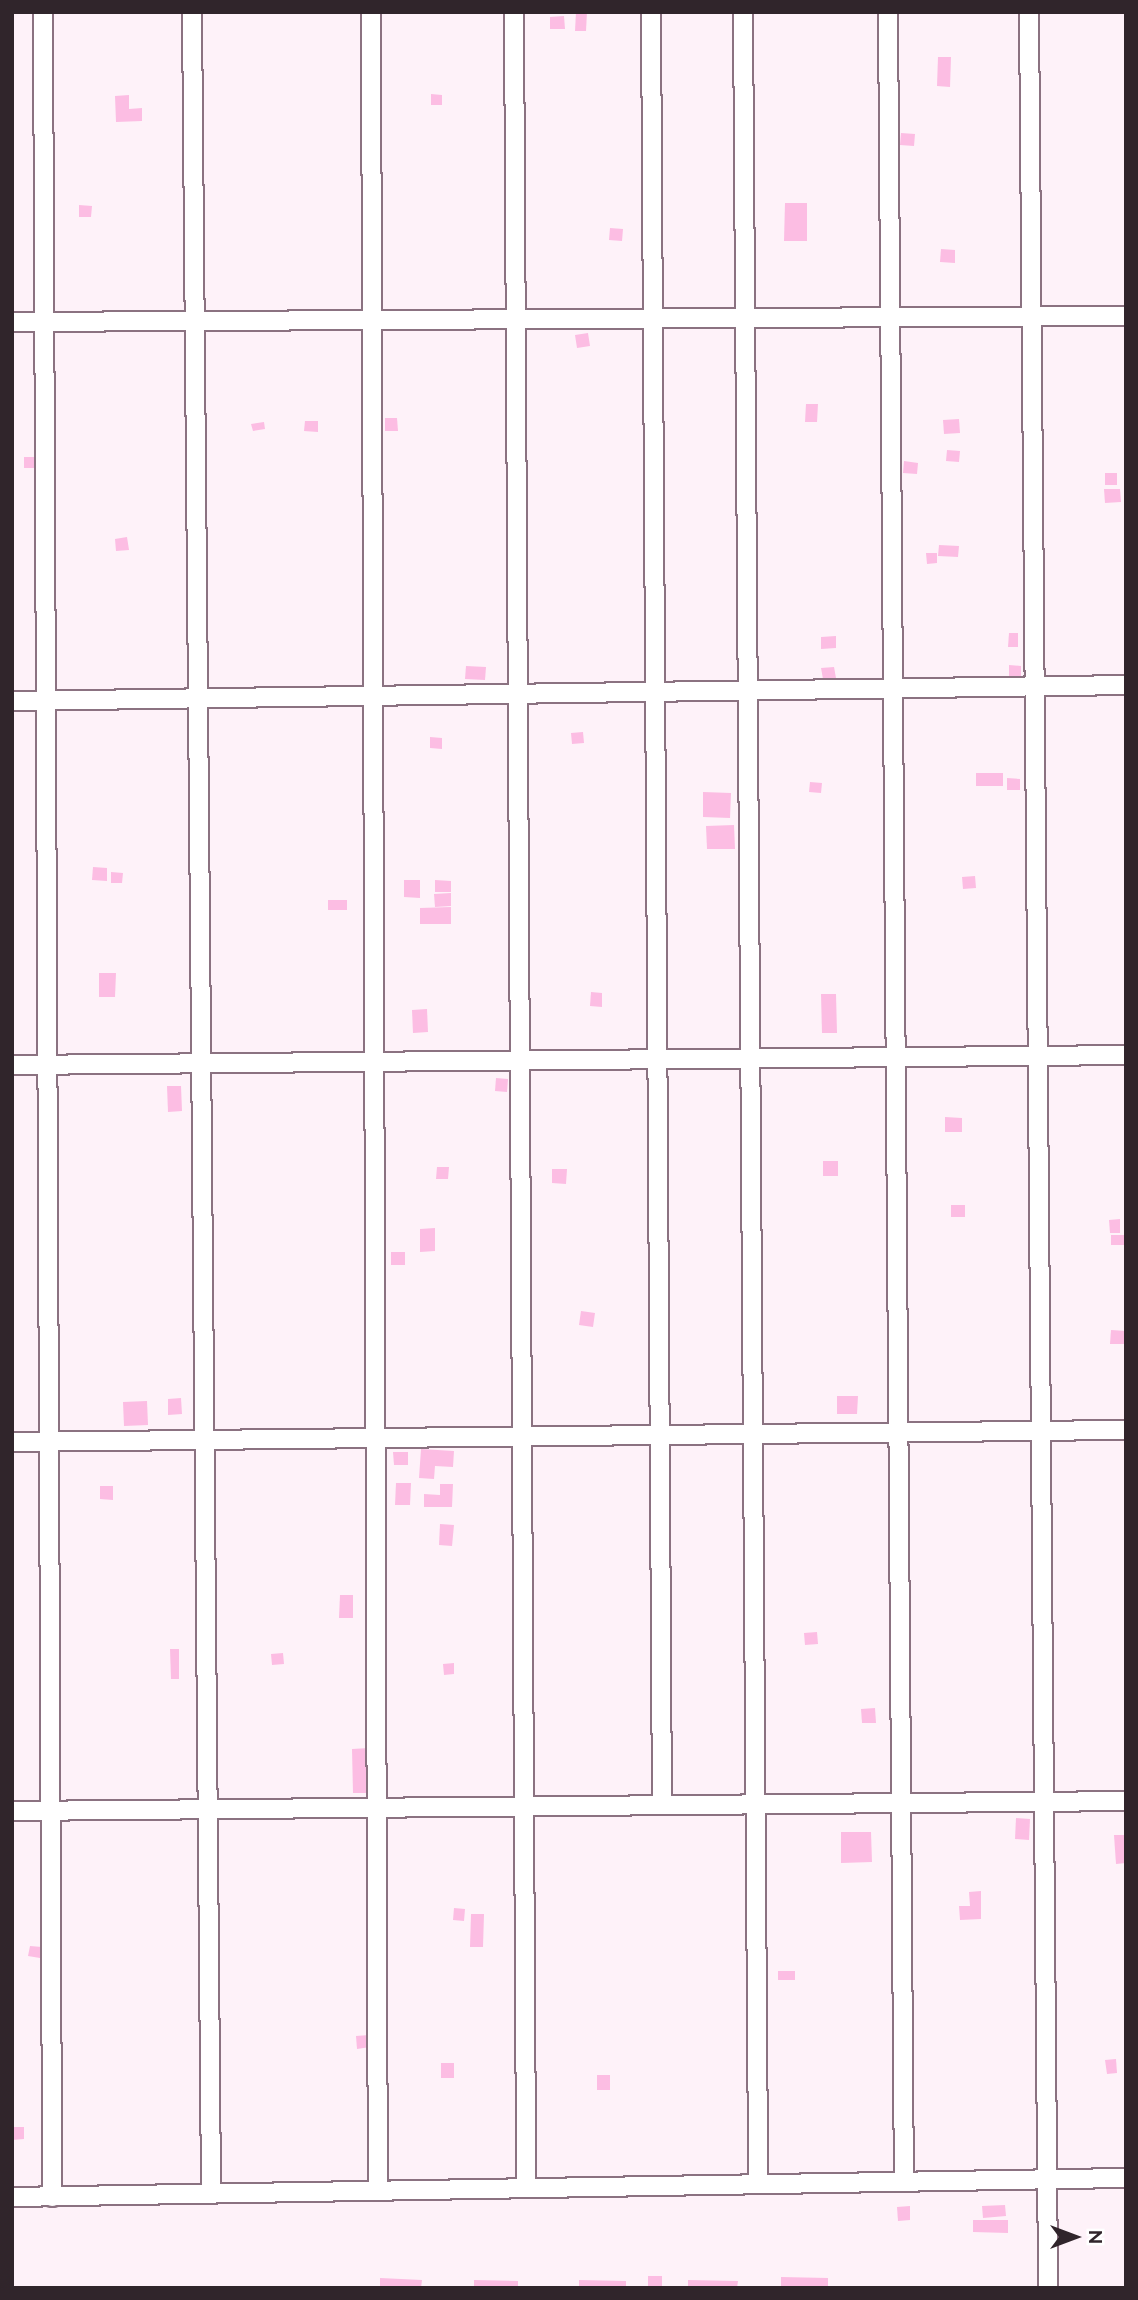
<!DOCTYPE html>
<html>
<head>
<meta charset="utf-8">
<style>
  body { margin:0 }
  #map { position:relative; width:1138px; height:2300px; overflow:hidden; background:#fef2f9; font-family:Raleway,sans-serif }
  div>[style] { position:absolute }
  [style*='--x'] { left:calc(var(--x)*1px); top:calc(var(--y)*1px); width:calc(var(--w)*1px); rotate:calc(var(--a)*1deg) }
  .building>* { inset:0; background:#fcbde3 }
  .roads { filter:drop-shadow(2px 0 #8b7281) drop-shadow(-2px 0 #8b7281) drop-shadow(0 2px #8b7281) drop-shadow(0 -2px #8b7281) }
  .minor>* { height:18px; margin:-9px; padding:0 9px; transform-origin:9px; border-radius:9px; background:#fff }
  span { translate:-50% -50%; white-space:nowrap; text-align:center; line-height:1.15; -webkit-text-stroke:5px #fff; paint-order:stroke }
  .frame { position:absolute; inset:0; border:14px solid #30252b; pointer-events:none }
  .north { position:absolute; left:1040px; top:2202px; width:70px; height:70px; -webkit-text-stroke:5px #fff; paint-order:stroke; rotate:90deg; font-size:19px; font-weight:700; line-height:28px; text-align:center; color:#30252b }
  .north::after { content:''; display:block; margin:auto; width:24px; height:32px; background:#30252b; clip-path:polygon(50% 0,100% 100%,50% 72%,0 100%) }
</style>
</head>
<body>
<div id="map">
  <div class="building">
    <div style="clip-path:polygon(576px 12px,587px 12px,586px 31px,575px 31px)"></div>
    <div style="clip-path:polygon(564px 16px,565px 29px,550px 29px,550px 17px)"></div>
    <div style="clip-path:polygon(938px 57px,951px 57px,950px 87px,937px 86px)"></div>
    <div style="clip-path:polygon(431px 94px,442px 95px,442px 105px,431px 105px)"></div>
    <div style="clip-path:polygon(129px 95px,129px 109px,142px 108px,142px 121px,116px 122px,115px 96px)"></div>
    <div style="clip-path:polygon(901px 133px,915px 134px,914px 146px,900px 145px)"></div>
    <div style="clip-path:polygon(785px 203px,807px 203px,807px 241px,784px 241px)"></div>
    <div style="clip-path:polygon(79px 205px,92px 206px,91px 217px,79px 217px)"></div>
    <div style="clip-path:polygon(610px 228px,623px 229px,622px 241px,609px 240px)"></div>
    <div style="clip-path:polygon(941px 249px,955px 250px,955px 263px,940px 262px)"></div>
    <div style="clip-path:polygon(588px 333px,590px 346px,577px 348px,575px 335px)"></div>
    <div style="clip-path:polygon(806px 404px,818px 404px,817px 422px,805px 422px)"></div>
    <div style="clip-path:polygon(385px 418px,397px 418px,398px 431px,385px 431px)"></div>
    <div style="clip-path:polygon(959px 419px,960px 433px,944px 434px,943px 420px)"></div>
    <div style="clip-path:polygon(305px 421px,318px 421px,318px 432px,304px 431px)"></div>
    <div style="clip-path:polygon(264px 422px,265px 429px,253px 431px,251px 424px)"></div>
    <div style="clip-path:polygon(947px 450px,960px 451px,959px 462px,946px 461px)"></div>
    <div style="clip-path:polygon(24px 457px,36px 457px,36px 468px,24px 468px)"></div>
    <div style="clip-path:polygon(904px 461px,918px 463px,917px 474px,903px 473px)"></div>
    <div style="clip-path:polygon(1105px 473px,1117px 473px,1117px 485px,1105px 485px)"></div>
    <div style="clip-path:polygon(1104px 489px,1120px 489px,1121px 502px,1105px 503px)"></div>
    <div style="clip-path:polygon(127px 537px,129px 550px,116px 551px,115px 539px)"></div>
    <div style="clip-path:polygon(939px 545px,959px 546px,958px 557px,938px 556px)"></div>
    <div style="clip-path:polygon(926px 553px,937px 553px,937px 563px,927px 564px)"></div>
    <div style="clip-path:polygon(1009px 633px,1018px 633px,1018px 647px,1008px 647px)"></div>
    <div style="clip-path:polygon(836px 636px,836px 648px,821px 649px,821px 637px)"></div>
    <div style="clip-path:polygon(1009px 665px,1021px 666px,1021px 677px,1009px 676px)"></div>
    <div style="clip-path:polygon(466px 666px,486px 667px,485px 680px,465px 679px)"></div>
    <div style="clip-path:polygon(834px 667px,836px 678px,823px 679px,821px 668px)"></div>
    <div style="clip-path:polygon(583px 732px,584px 743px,572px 744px,571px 733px)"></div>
    <div style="clip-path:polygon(430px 737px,442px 738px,442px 749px,430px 748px)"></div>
    <div style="clip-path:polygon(976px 773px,1003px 773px,1003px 786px,976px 786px)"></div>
    <div style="clip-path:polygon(1007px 778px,1020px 779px,1020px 790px,1007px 790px)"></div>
    <div style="clip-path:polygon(810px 782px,822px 783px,821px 793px,809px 792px)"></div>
    <div style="clip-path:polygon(703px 792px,731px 793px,730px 818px,703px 817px)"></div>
    <div style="clip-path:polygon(734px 825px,735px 849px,707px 849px,706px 826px)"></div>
    <div style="clip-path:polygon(93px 867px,107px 868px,107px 881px,92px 880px)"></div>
    <div style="clip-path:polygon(111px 872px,123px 873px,122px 883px,111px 883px)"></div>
    <div style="clip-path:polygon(975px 876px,976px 888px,963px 889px,962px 877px)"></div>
    <div style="clip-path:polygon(404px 880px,420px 880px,420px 898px,404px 897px)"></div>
    <div style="clip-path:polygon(435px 880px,451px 881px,451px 892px,435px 892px)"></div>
    <div style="clip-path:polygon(451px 893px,451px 906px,435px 907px,434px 894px)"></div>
    <div style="clip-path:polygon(328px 900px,347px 900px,347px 910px,328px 910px)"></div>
    <div style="clip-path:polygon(451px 907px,451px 924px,420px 924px,420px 908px)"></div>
    <div style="clip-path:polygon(99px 973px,116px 973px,115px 997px,99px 997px)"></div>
    <div style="clip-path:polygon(591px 992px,602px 993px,602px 1007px,590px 1006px)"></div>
    <div style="clip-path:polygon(821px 994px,836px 994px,837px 1033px,822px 1033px)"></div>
    <div style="clip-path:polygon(427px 1009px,428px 1032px,413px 1033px,412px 1010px)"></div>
    <div style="clip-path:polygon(496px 1078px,508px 1079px,507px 1092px,495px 1091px)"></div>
    <div style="clip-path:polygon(167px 1086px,181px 1086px,182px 1111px,168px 1112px)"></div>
    <div style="clip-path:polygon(945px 1117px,962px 1118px,962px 1132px,945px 1132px)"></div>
    <div style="clip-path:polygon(823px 1161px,838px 1161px,838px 1176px,823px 1176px)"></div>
    <div style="clip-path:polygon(437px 1167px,449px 1167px,448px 1179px,436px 1179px)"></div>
    <div style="clip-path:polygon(552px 1169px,567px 1169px,566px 1184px,552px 1183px)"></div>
    <div style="clip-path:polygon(951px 1205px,965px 1205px,965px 1217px,951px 1217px)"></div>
    <div style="clip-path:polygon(1120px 1219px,1120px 1233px,1110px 1233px,1109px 1220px)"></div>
    <div style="clip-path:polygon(435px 1228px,435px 1251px,420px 1252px,420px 1229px)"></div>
    <div style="clip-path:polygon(1111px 1235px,1124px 1235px,1124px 1245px,1111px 1245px)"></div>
    <div style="clip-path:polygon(391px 1252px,405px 1252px,405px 1265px,391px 1265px)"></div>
    <div style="clip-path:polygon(581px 1311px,595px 1313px,593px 1327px,579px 1325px)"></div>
    <div style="clip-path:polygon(1111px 1330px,1126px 1331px,1126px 1344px,1110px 1344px)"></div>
    <div style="clip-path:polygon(837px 1396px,858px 1396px,857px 1414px,837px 1414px)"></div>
    <div style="clip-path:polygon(181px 1398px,182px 1414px,168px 1415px,168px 1399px)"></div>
    <div style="clip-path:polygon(147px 1401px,148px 1425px,124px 1426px,123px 1402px)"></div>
    <div style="clip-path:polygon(421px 1449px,454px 1451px,453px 1467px,435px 1466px,434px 1479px,419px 1478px)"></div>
    <div style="clip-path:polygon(393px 1452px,408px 1452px,408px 1465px,394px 1465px)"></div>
    <div style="clip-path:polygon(396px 1483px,411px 1483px,410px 1505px,395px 1505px)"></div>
    <div style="clip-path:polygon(440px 1484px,453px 1484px,452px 1507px,424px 1507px,424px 1494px,440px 1495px)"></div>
    <div style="clip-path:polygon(100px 1486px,113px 1486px,113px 1500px,100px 1499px)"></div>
    <div style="clip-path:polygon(440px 1524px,454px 1525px,452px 1546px,439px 1545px)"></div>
    <div style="clip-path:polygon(340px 1595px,353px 1595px,353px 1618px,339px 1618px)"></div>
    <div style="clip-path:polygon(817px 1632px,818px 1644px,805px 1645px,804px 1633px)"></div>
    <div style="clip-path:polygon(170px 1649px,179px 1649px,179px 1679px,171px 1679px)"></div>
    <div style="clip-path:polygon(283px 1653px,284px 1664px,272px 1665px,271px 1654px)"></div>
    <div style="clip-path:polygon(454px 1663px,454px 1674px,444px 1675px,443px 1664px)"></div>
    <div style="clip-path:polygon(875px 1708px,876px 1723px,862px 1723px,861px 1709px)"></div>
    <div style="clip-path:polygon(369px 1748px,370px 1793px,353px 1793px,352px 1749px)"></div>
    <div style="clip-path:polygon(1016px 1818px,1030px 1819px,1029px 1840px,1015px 1839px)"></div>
    <div style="clip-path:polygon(841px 1832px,871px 1832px,872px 1862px,841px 1863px)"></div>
    <div style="clip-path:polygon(1114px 1835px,1126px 1835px,1126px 1863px,1116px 1864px)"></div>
    <div style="clip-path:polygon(981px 1891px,981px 1919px,960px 1920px,959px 1906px,970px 1906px,969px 1892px)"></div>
    <div style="clip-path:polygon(454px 1908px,465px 1909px,464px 1921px,453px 1920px)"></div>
    <div style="clip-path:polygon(471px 1914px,484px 1914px,483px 1947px,470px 1947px)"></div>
    <div style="clip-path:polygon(30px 1946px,42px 1947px,40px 1958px,28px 1956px)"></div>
    <div style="clip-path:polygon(778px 1971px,795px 1971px,795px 1980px,778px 1980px)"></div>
    <div style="clip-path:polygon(369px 2035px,370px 2047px,357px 2049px,356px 2036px)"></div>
    <div style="clip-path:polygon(1116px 2059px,1117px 2073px,1107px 2074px,1105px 2060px)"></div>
    <div style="clip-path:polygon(441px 2063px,454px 2063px,454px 2078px,441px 2078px)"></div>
    <div style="clip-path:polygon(597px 2075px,610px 2075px,610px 2090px,597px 2090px)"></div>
    <div style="clip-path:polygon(12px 2127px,24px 2127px,24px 2139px,12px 2140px)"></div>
    <div style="clip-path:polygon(1005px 2205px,1006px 2216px,983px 2218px,982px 2206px)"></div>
    <div style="clip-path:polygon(910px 2206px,910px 2220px,898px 2221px,897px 2207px)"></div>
    <div style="clip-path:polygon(973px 2220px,1008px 2220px,1008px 2233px,973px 2232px)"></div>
    <div style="clip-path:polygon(648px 2276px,662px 2276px,662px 2288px,648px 2288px)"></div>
    <div style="clip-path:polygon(781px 2277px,828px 2278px,828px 2288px,781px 2288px)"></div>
    <div style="clip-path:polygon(380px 2278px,422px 2280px,421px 2288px,380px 2288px)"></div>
    <div style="clip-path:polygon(474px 2280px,518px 2281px,518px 2288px,474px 2288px)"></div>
    <div style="clip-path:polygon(579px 2280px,626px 2281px,626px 2288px,579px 2288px)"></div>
    <div style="clip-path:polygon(688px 2280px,738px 2281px,737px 2288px,688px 2288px)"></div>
  </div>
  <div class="roads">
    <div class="minor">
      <div style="--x:43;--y:12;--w:2185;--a:89.76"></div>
      <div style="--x:192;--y:12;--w:2182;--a:89.5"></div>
      <div style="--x:371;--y:12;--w:2179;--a:89.82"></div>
      <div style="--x:514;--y:12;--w:2176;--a:89.68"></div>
      <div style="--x:651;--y:12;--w:1793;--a:89.65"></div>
      <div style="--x:743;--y:12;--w:2172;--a:89.6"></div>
      <div style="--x:888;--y:12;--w:2170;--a:89.58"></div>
      <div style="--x:1029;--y:12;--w:2276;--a:89.52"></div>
      <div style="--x:12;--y:322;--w:1114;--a:-0.31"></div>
      <div style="--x:12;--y:701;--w:1114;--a:-0.82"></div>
      <div style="--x:12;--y:1065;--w:1114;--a:-0.51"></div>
      <div style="--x:12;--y:1442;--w:1114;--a:-0.62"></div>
      <div style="--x:12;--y:1811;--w:1114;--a:-0.51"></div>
      <div style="--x:12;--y:2197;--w:1114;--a:-0.98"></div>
    </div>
  </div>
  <div class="frame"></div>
  <div class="north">N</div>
</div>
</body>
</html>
